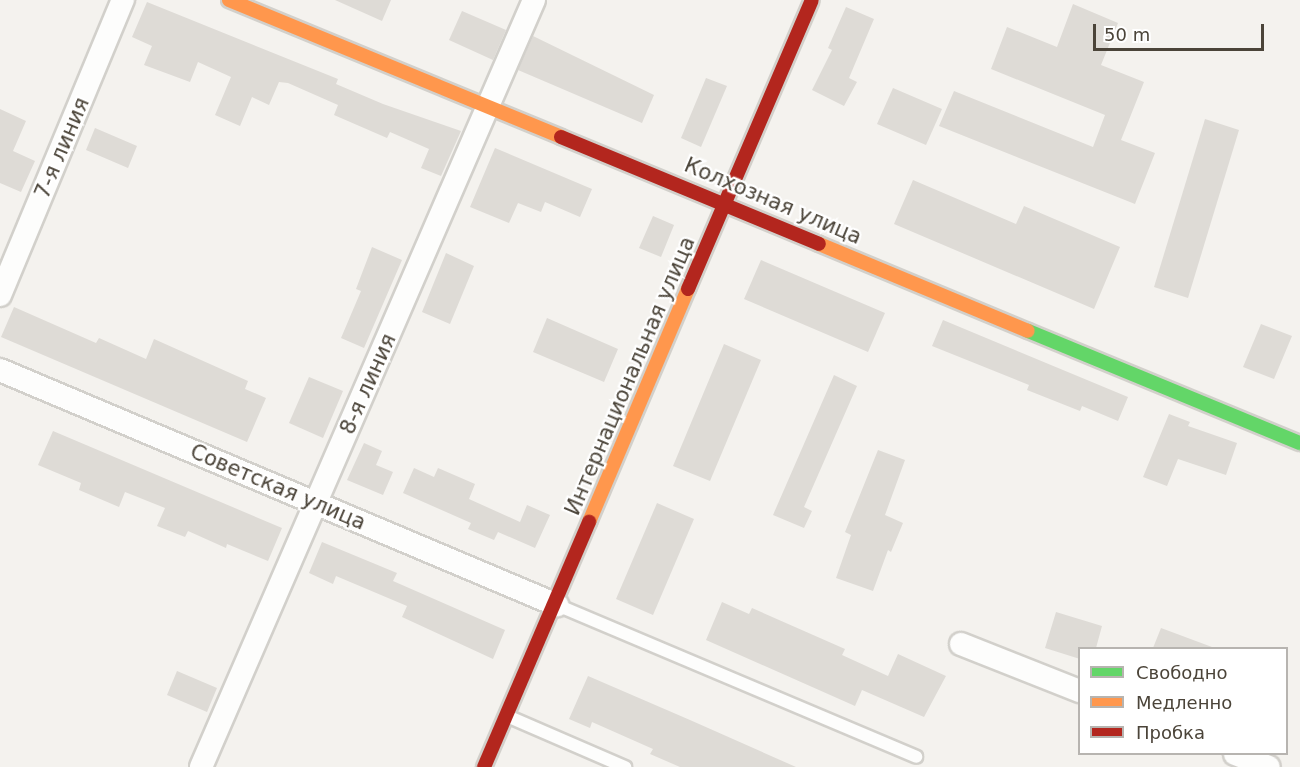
<!DOCTYPE html>
<html>
<head>
<meta charset="utf-8">
<style>
  body { margin:0 }
  #map { position:relative; width:1300px; height:767px; overflow:hidden; background:#f4f2ee; font-family:"DejaVu Sans",sans-serif }
  div>[style] { position:absolute }
  [style*='--x'] { left:calc(var(--x)*1px); top:calc(var(--y)*1px); width:calc(var(--w)*1px); rotate:calc(var(--a)*1deg) }
  .building>* { inset:0; background:#dedbd6 }
  .roads { filter:drop-shadow(2px 0 #d2d0cb) drop-shadow(-2px 0 #d2d0cb) drop-shadow(0 2px #d2d0cb) drop-shadow(0 -2px #d2d0cb) }
  .lane>* { height:12px; margin:-6px; padding:0 6px; transform-origin:6px; border-radius:6px; background:#fdfdfc }
  .street>* { height:22px; margin:-11px; padding:0 11px; transform-origin:11px; border-radius:11px; background:#fdfdfc }
  .fast>* { height:14px; margin:-7px; padding:0 7px; transform-origin:7px; border-radius:7px; background:#63d668 }
  .slow>* { height:14px; margin:-7px; padding:0 7px; transform-origin:7px; border-radius:7px; background:#ff974d }
  .jam>* { height:14px; margin:-7px; padding:0 7px; transform-origin:7px; border-radius:7px; background:#b3261e }
  span { translate:-50% -50%; white-space:nowrap; text-align:center; line-height:1.15; -webkit-text-stroke:4.5px #fff; paint-order:stroke }
  .street-label { font-size:21px; color:#4b4439 }
  .legend { position:absolute; left:1078px; top:647px; width:210px; height:108px; box-sizing:border-box; background:#fff; border:2px solid #b7b4b0; margin:0; padding:8px 10px; list-style:none; font-size:18px; color:#4b4439 }
  .legend li { display:flex; align-items:center; gap:12px; height:30px }
  .legend b { width:30px; border:2px solid #b7b4b0 }
  .scale { position:absolute; left:1093px; top:24px; width:171px; height:27px; box-sizing:border-box; border:3px solid #4b4439; border-top:0; padding-left:8px; font-size:18px; line-height:21px; white-space:nowrap; color:#4b4439; -webkit-text-stroke:4px #fff; paint-order:stroke }
</style>
</head>
<body>
<div id="map">
  <div class="building">
    <div style="clip-path:polygon(335px 0,391px 0,382px 21px)"></div>
    <div style="clip-path:polygon(147px 2px,338px 79px,336px 84px,383px 104px,461px 131px,441px 176px,421px 168px,429px 149px,390px 132px,387px 138px,334px 115px,338px 105px,288px 83px,279px 82px,269px 105px,252px 97px,240px 126px,215px 115px,231px 77px,198px 62px,190px 82px,144px 65px,152px 46px,132px 37px)"></div>
    <div style="clip-path:polygon(1073px 4px,1118px 23px,1101px 65px,1144px 82px,1121px 140px,1155px 153px,1135px 204px,939px 126px,954px 91px,1093px 147px,1105px 115px,991px 69px,1007px 27px,1057px 47px)"></div>
    <div style="clip-path:polygon(846px 7px,874px 19px,849px 78px,857px 82px,844px 106px,812px 90px,832px 50px,828px 48px)"></div>
    <div style="clip-path:polygon(462px 11px,506px 30px,493px 60px,449px 40px)"></div>
    <div style="clip-path:polygon(533px 36px,654px 95px,642px 123px,518px 70px)"></div>
    <div style="clip-path:polygon(706px 78px,727px 86px,701px 147px,681px 138px)"></div>
    <div style="clip-path:polygon(893px 88px,942px 109px,926px 145px,877px 124px)"></div>
    <div style="clip-path:polygon(0 109px,26px 121px,13px 151px,35px 161px,21px 192px,0 183px)"></div>
    <div style="clip-path:polygon(1205px 119px,1239px 130px,1188px 298px,1154px 287px)"></div>
    <div style="clip-path:polygon(95px 128px,137px 146px,128px 168px,86px 150px)"></div>
    <div style="clip-path:polygon(495px 148px,592px 189px,580px 217px,545px 202px,541px 212px,518px 203px,509px 223px,470px 207px)"></div>
    <div style="clip-path:polygon(913px 180px,1016px 224px,1024px 206px,1120px 247px,1094px 309px,894px 224px)"></div>
    <div style="clip-path:polygon(653px 216px,674px 225px,661px 257px,639px 248px)"></div>
    <div style="clip-path:polygon(372px 247px,402px 260px,364px 348px,341px 338px,361px 291px,356px 289px)"></div>
    <div style="clip-path:polygon(446px 253px,474px 266px,450px 324px,422px 312px)"></div>
    <div style="clip-path:polygon(761px 260px,885px 313px,868px 352px,744px 299px)"></div>
    <div style="clip-path:polygon(14px 307px,96px 343px,99px 338px,146px 359px,154px 339px,248px 381px,245px 389px,266px 398px,247px 442px,1px 337px)"></div>
    <div style="clip-path:polygon(547px 318px,618px 349px,604px 382px,533px 352px)"></div>
    <div style="clip-path:polygon(943px 320px,1128px 397px,1118px 421px,1082px 406px,1080px 411px,1027px 390px,1029px 385px,932px 346px)"></div>
    <div style="clip-path:polygon(1261px 324px,1292px 336px,1274px 379px,1243px 367px)"></div>
    <div style="clip-path:polygon(724px 344px,761px 360px,710px 481px,673px 466px)"></div>
    <div style="clip-path:polygon(834px 375px,857px 386px,804px 507px,812px 511px,804px 528px,773px 515px)"></div>
    <div style="clip-path:polygon(309px 377px,343px 391px,323px 438px,289px 423px)"></div>
    <div style="clip-path:polygon(1169px 414px,1190px 422px,1188px 426px,1237px 443px,1226px 475px,1178px 459px,1167px 486px,1143px 477px)"></div>
    <div style="clip-path:polygon(53px 431px,282px 528px,268px 561px,227px 544px,226px 548px,188px 531px,185px 537px,157px 526px,165px 508px,125px 492px,119px 507px,79px 490px,81px 483px,38px 465px)"></div>
    <div style="clip-path:polygon(364px 443px,382px 451px,376px 465px,393px 472px,383px 495px,347px 480px)"></div>
    <div style="clip-path:polygon(878px 450px,905px 460px,885px 515px,903px 523px,891px 552px,888px 550px,873px 591px,836px 578px,851px 535px,845px 532px)"></div>
    <div style="clip-path:polygon(414px 468px,434px 477px,438px 468px,475px 484px,469px 499px,520px 522px,527px 505px,550px 515px,535px 548px,498px 532px,494px 540px,468px 529px,471px 523px,403px 493px)"></div>
    <div style="clip-path:polygon(657px 503px,694px 519px,653px 615px,616px 599px)"></div>
    <div style="clip-path:polygon(322px 542px,397px 573px,393px 581px,505px 630px,493px 659px,402px 617px,407px 606px,336px 576px,333px 584px,309px 573px)"></div>
    <div style="clip-path:polygon(722px 602px,749px 614px,752px 608px,845px 649px,842px 655px,888px 676px,898px 654px,946px 676px,924px 717px,862px 690px,855px 706px,706px 640px)"></div>
    <div style="clip-path:polygon(1056px 612px,1102px 626px,1096px 648px,1080px 648px,1080px 659px,1045px 648px)"></div>
    <div style="clip-path:polygon(1161px 628px,1212px 647px,1211px 648px,1153px 648px)"></div>
    <div style="clip-path:polygon(177px 671px,217px 688px,207px 712px,167px 695px)"></div>
    <div style="clip-path:polygon(588px 676px,690px 720px,796px 767px,680px 767px,650px 754px,653px 749px,592px 722px,590px 728px,569px 719px)"></div>
  </div>
  <div class="roads">
    <div class="lane">
      <div style="--x:557;--y:605;--w:390;--a:22.9"></div>
      <div style="--x:507;--y:716;--w:129;--a:23.4"></div>
    </div>
    <div class="street">
      <div style="--x:0;--y:295;--w:320;--a:-67.4"></div>
      <div style="--x:0;--y:370;--w:605;--a:22.88"></div>
      <div style="--x:961;--y:644;--w:128;--a:21.6"></div>
      <div style="--x:1235;--y:754;--w:36;--a:21"></div>
      <div style="--x:201;--y:767;--w:836;--a:-66.53"></div>
    </div>
    <div class="fast">
      <div style="--x:1028;--y:331;--w:294;--a:22.4"></div>
    </div>
    <div class="slow">
      <div style="--x:229;--y:0;--w:359;--a:22.4"></div>
      <div style="--x:819;--y:244;--w:226;--a:22.6"></div>
      <div style="--x:589;--y:522;--w:253;--a:-67"></div>
    </div>
    <div class="jam">
      <div style="--x:561;--y:137;--w:279;--a:22.5"></div>
      <div style="--x:688;--y:289;--w:314;--a:-66.8"></div>
      <div style="--x:484;--y:767;--w:267;--a:-66.8"></div>
    </div>
  </div>
  <div class="street-label">
    <span style="left:62px;top:148px;rotate:-67deg">7-я линия</span>
    <span style="left:773px;top:201px;rotate:23deg">Колхозная улица</span>
    <span style="left:630px;top:376px;rotate:-67deg">Интернациональная улица</span>
    <span style="left:368px;top:384px;rotate:-66deg">8-я линия</span>
    <span style="left:278px;top:487px;rotate:23deg">Советская улица</span>
  </div>
  <ul class="legend">
  <li><b style="height:8px;background:#63d668"></b>Свободно</li>
  <li><b style="height:8px;background:#ff974d"></b>Медленно</li>
  <li><b style="height:8px;background:#b3261e"></b>Пробка</li>
  </ul>
  <div class="scale">50 m</div>
</div>
</body>
</html>
